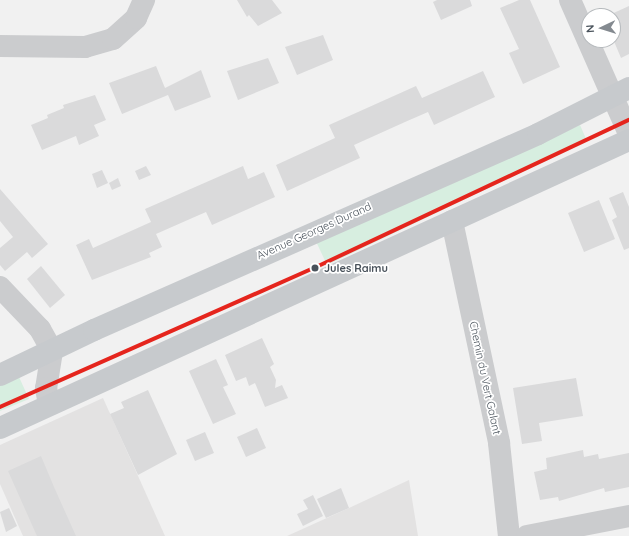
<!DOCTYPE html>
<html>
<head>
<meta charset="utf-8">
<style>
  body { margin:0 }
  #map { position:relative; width:629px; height:536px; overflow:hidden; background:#f1f1f1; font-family:Quicksand,sans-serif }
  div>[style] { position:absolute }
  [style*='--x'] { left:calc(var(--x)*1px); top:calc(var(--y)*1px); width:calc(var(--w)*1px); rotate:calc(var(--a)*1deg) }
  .education>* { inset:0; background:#e3e2e2 }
  .green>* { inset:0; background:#d7eee0 }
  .building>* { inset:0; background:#dadadb }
  .minor>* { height:22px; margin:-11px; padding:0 11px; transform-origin:11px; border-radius:11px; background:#cbccce }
  .major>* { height:22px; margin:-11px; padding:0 11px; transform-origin:11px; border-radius:11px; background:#c7cacd }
  .tram-1>* { height:4px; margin:-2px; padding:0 2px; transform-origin:2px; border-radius:2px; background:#e5251d }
  .dots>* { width:11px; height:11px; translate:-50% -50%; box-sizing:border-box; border:2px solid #fff; border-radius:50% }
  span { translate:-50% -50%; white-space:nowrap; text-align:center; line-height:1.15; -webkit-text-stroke:3.5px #fff; paint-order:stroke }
  .street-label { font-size:11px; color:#49525b }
  .stop-label { font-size:11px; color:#49525b; font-weight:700 }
  .left { translate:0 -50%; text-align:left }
  .north { position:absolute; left:581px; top:8px; width:40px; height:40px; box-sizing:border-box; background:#fff; border:1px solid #b6babd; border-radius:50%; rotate:266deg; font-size:11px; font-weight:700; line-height:16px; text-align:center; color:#49525b }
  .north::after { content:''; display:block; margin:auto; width:14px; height:18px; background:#848a90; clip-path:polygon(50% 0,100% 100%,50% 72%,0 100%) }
</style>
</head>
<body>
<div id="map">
  <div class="education">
    <div style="clip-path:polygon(103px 398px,165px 536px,23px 536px,0 484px,0 445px)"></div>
    <div style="clip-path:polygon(409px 480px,418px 536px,287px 536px,349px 508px)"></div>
  </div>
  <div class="green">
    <div style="clip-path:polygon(580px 125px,587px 141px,327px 265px,314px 237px)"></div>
    <div style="clip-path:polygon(19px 377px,29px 399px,0 411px,0 385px)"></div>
  </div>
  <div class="building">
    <div style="clip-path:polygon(237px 0,272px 0,282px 13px,258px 26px,249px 15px,247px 17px)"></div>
    <div style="clip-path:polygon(437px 0,470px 0,472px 6px,441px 20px,433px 2px)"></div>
    <div style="clip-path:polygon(519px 0,530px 0,560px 67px,523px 84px,509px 53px,519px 49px,500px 8px)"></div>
    <div style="clip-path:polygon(629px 6px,629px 54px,621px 58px,613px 39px,613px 16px,607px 16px)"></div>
    <div style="clip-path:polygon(323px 35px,333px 60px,297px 75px,285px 47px)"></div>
    <div style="clip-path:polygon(268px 58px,279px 83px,238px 100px,227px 71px)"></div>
    <div style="clip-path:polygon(156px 66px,165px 88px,201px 70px,211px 97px,175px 111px,168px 95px,122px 114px,109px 83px)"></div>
    <div style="clip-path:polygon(483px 71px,495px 97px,434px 125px,428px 112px,405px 122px,354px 145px,360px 158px,287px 191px,276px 165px,335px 138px,329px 125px,416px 86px,422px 98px)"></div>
    <div style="clip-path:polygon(95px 95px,106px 120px,94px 125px,99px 136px,79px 145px,76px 136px,42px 150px,31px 125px,48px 118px,47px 115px,64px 108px,63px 105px)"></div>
    <div style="clip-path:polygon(146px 166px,151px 175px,139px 180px,135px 171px)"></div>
    <div style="clip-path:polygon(243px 166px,248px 179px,264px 172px,275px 197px,212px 225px,206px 212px,190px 219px,156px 234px,162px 247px,149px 253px,151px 257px,92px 280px,76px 245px,89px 239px,93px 248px,151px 222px,145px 209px)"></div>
    <div style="clip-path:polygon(102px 170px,108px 183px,97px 188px,92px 174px)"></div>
    <div style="clip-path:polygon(118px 178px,121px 186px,112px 190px,109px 183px)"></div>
    <div style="clip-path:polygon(0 189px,48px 244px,32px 258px,27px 252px,5px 271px,0 265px,0 248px,13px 237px,0 221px)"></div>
    <div style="clip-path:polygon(623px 192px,629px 207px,629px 248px,624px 250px,612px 220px,617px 217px,609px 198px)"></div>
    <div style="clip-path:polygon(599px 200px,615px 239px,584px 252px,568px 213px)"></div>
    <div style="clip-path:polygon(41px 266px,65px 295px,50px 308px,27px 279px)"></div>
    <div style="clip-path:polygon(262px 338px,274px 364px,270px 367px,276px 380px,275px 388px,282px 385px,288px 398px,265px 407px,255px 383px,249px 386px,246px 377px,236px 381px,225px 355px)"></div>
    <div style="clip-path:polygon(216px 359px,228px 385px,223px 387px,236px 414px,213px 424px,189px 371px)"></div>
    <div style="clip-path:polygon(576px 378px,583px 416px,539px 423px,542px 441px,522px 444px,513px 388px)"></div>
    <div style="clip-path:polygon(148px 390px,177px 454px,138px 475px,110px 414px,124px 408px,121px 402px)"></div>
    <div style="clip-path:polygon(257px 428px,266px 448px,246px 457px,237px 437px)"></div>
    <div style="clip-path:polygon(205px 432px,214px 453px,195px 461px,186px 440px)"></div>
    <div style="clip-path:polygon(583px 450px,584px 457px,598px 454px,599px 459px,629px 453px,629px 487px,605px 492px,604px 488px,559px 501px,558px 497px,540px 500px,534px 472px,547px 469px,546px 458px)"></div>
    <div style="clip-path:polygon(41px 456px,54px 487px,76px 536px,37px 536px,8px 471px)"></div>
    <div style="clip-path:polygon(341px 488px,349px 508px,326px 518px,317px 499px)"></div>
    <div style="clip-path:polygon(313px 495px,323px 516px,303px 526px,297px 514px,308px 509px,303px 500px)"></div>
    <div style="clip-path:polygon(9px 508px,17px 526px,6px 532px,0 512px)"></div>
  </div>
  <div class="minor">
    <div style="--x:570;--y:0;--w:146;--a:66.2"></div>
    <div style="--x:0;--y:46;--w:85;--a:0.7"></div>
    <div style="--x:85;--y:47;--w:29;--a:-16"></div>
    <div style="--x:113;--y:39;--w:31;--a:-42"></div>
    <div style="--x:136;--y:18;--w:20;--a:-66"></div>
    <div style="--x:452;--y:221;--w:227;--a:78"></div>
    <div style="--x:499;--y:443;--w:94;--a:83.9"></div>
    <div style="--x:0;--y:287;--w:58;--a:46.4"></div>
    <div style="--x:40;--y:329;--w:25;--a:61"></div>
    <div style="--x:52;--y:351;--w:37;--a:99"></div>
    <div style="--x:46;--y:388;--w:17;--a:80"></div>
    <div style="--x:527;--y:536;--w:104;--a:-11.1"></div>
  </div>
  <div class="major">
    <div style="--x:0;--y:375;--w:104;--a:-25.6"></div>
    <div style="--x:94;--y:330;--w:485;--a:-23.8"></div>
    <div style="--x:538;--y:134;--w:102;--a:-26.8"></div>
    <div style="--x:0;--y:428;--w:692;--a:-24.6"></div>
  </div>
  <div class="tram-1">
    <div style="--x:0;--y:407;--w:343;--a:-23.9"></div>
    <div style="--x:314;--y:268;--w:348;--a:-25.2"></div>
  </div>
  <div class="dots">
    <div style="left:315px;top:268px;background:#49525b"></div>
  </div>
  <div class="street-label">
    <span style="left:314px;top:231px;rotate:-24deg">Avenue Georges Durand</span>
    <span style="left:485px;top:378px;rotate:78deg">Chemin du Vert Galant</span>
  </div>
  <div class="stop-label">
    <span class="left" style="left:324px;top:268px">Jules Raimu</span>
  </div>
  <div class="north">N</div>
</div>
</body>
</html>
